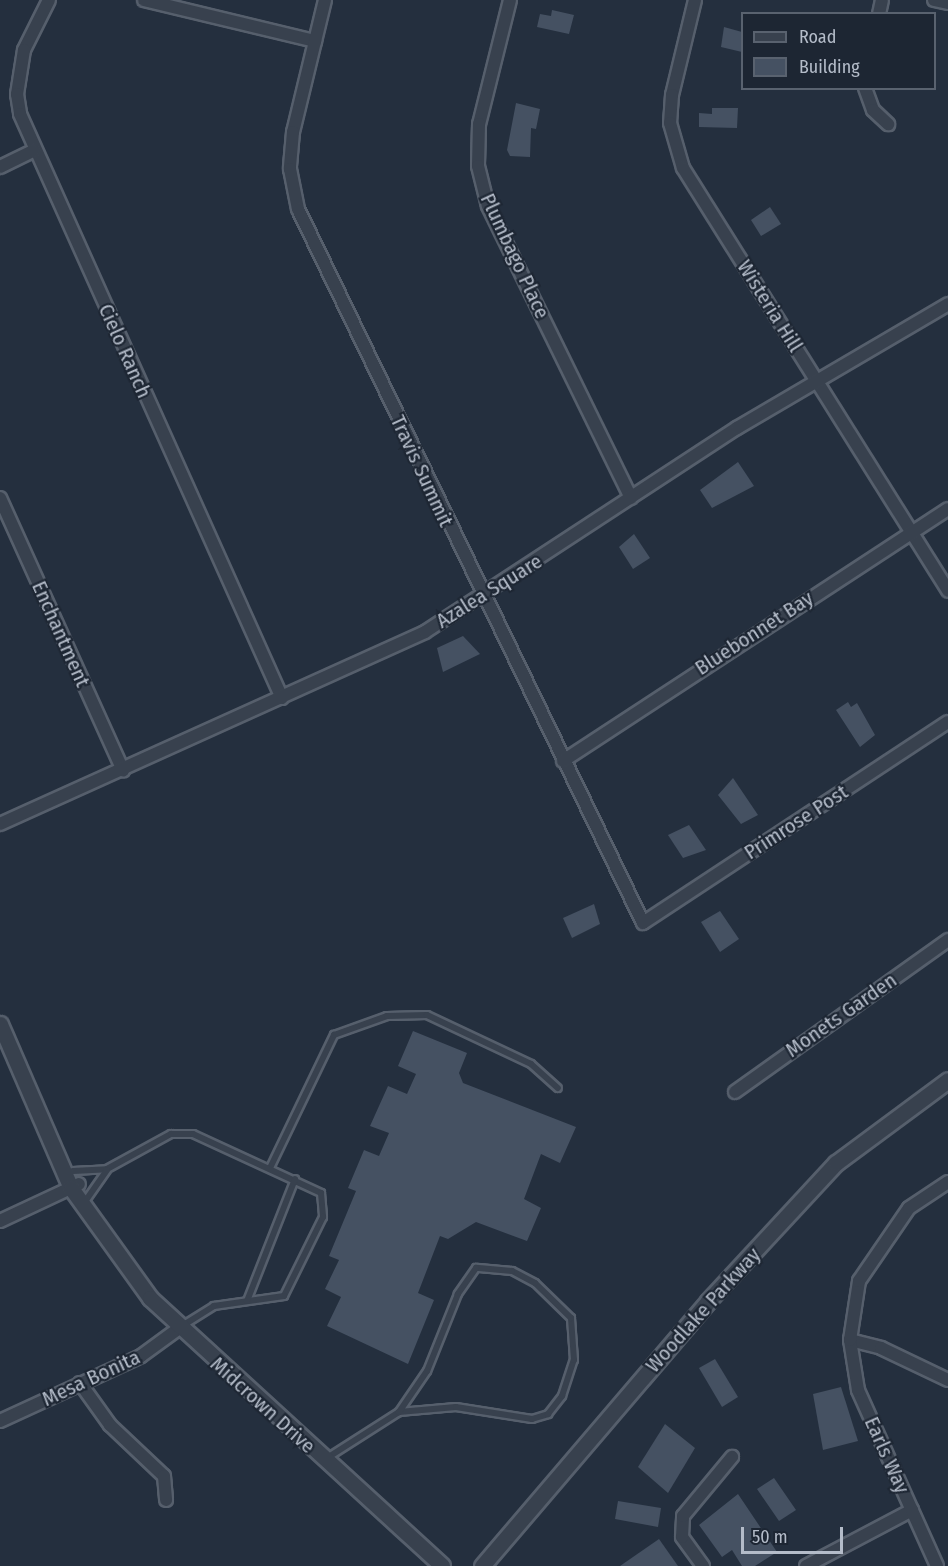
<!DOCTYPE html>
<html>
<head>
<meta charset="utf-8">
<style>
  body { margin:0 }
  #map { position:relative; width:948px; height:1566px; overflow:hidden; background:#242f3e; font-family:"Fira Sans Condensed",sans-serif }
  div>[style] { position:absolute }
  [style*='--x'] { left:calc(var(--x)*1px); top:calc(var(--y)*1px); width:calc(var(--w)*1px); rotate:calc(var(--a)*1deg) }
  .building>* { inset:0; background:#455162 }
  .roads { filter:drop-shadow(2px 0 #565f6c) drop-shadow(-2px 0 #565f6c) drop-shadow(0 2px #565f6c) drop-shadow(0 -2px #565f6c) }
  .service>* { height:6px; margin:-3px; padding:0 3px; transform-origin:3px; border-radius:3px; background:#38414e }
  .minor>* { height:12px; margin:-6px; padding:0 6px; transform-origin:6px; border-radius:6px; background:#38414e }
  .tertiary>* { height:15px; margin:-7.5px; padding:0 7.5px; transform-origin:7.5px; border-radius:7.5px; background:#38414e }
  span { translate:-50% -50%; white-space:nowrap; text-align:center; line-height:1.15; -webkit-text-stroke:4.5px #1d2633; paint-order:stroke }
  .street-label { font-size:21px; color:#b4bcc9 }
  .legend { position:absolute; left:741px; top:12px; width:195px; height:78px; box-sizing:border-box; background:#1d2633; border:2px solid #59626f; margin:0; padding:8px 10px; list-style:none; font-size:18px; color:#b4bcc9 }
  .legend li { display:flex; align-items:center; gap:12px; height:30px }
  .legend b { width:30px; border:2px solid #59626f }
  .scale { position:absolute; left:741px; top:1527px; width:102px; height:27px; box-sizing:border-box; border:3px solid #b4bcc9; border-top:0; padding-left:8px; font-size:18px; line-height:21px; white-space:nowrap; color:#b4bcc9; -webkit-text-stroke:4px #1d2633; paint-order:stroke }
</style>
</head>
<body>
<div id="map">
  <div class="building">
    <div style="clip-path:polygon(552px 10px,574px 15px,569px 34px,537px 27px,540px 14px,551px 16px)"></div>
    <div style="clip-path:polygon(724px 27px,742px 32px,742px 52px,721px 47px)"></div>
    <div style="clip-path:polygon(516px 103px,540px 109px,536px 129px,531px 128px,530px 157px,510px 156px,507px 150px)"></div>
    <div style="clip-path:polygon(712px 108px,738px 108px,737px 128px,699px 127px,699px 113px,712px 114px)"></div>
    <div style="clip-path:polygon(770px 207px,781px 224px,761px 236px,751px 220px)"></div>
    <div style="clip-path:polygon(738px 462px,754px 486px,712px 508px,700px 490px)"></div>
    <div style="clip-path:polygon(634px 534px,650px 558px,633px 569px,619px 547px)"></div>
    <div style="clip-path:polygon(463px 636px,480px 654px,443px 672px,437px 648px)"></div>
    <div style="clip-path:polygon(848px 702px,851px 707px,857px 703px,875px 735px,860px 747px,836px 710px)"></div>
    <div style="clip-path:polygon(733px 778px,758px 815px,741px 824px,718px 795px)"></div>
    <div style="clip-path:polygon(689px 825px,706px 850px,683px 858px,668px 835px)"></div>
    <div style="clip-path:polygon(594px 904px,600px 924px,572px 938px,563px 918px)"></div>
    <div style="clip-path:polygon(720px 911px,739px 939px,720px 952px,701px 922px)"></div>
    <div style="clip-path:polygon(413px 1031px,467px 1053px,459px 1073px,463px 1083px,576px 1127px,560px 1163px,541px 1154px,524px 1199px,541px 1208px,527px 1241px,476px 1222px,448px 1239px,440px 1236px,418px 1293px,434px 1300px,408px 1364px,327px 1326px,341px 1297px,325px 1289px,339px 1260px,329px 1256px,356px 1191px,348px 1188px,364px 1150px,379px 1156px,389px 1133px,370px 1126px,388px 1086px,407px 1094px,416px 1074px,398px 1066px)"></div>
    <div style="clip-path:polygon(715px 1359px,738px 1397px,722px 1407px,699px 1368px)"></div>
    <div style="clip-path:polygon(841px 1387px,858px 1441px,823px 1450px,813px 1394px)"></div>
    <div style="clip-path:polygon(665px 1424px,695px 1448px,668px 1493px,638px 1467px)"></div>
    <div style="clip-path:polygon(774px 1478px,796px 1510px,779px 1521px,757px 1489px)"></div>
    <div style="clip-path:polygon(738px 1494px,777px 1552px,755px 1566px,742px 1566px,732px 1550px,722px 1557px,699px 1525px)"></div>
    <div style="clip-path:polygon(618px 1501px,661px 1508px,658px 1527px,615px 1519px)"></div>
    <div style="clip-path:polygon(659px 1539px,678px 1566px,620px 1566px)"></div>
  </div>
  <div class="roads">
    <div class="service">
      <div style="--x:270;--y:1168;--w:148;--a:-64.3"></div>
      <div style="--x:334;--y:1035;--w:56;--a:-19.7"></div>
      <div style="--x:387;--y:1016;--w:40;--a:-1.4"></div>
      <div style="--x:427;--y:1015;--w:115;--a:25.2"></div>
      <div style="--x:531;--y:1064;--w:36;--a:42"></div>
      <div style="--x:73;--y:1171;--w:34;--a:-3"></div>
      <div style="--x:107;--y:1169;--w:73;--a:-28.7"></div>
      <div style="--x:171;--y:1134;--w:22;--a:0"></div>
      <div style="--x:193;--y:1134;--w:141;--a:24.7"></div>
      <div style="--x:321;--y:1193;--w:24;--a:85"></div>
      <div style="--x:323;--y:1217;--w:88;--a:116.3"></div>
      <div style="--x:284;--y:1296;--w:71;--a:171.9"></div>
      <div style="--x:214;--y:1306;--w:38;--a:148"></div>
      <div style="--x:84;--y:1203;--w:40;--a:-55.1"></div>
      <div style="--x:247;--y:1301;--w:131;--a:-68.5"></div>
      <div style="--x:327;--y:1458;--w:85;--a:-32.6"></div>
      <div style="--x:399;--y:1412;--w:57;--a:-5"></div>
      <div style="--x:456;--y:1407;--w:77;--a:9"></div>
      <div style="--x:532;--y:1419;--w:17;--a:-17"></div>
      <div style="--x:548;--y:1414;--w:23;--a:-52"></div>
      <div style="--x:562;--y:1396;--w:38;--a:-72"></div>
      <div style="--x:574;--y:1360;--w:42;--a:-94.1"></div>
      <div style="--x:571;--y:1318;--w:50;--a:-135.8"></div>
      <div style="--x:535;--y:1283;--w:26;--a:-152"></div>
      <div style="--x:512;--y:1271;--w:36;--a:-175"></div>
      <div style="--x:476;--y:1268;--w:32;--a:125"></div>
      <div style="--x:458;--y:1294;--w:83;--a:111.9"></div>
      <div style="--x:427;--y:1371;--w:50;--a:124.3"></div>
    </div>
    <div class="minor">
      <div style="--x:49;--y:0;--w:56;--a:116.6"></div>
      <div style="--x:24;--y:50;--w:45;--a:99"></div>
      <div style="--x:17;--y:94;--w:20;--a:81"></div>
      <div style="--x:20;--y:114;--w:640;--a:65.84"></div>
      <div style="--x:144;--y:0;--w:176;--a:13.5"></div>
      <div style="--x:325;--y:0;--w:136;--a:103.6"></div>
      <div style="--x:293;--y:132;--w:37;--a:95"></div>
      <div style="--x:290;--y:169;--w:41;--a:78.7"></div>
      <div style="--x:298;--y:209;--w:793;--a:64.21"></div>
      <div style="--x:643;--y:923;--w:365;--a:-33.4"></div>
      <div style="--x:510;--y:0;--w:128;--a:104"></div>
      <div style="--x:479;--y:124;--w:42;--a:91.4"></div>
      <div style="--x:478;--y:166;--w:41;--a:76"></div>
      <div style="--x:488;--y:206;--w:325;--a:63.9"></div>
      <div style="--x:695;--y:0;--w:98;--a:103.6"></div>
      <div style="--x:672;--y:95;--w:28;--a:94"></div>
      <div style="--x:670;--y:123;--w:47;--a:73.9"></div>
      <div style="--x:683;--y:168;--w:499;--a:57.9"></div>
      <div style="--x:934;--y:0;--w:14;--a:12"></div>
      <div style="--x:879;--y:14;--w:14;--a:-78"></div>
      <div style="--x:865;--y:88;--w:23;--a:70"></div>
      <div style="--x:873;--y:110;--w:21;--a:43"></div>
      <div style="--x:0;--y:167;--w:37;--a:-26"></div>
      <div style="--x:0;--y:498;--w:299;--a:65.7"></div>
      <div style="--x:563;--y:761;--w:460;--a:-33.2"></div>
      <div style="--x:0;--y:824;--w:466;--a:-24.3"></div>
      <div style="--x:425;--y:632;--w:373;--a:-33.2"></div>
      <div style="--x:737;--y:428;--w:245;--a:-30.4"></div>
      <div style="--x:735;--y:1092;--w:262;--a:-35.5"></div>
      <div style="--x:0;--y:1221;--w:87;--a:-25.1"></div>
      <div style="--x:850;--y:1340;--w:32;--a:14"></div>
      <div style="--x:881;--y:1348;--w:74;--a:25.5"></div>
      <div style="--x:80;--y:1383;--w:52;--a:54.5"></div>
      <div style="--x:110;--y:1425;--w:74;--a:43.4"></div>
      <div style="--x:164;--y:1476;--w:24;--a:85"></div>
      <div style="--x:0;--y:1421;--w:155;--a:-24.7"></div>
      <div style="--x:141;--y:1356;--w:46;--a:-36.1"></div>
      <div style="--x:703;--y:1566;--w:36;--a:-126"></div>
      <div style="--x:682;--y:1537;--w:21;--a:-87"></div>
      <div style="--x:683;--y:1516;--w:77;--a:-50.3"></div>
      <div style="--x:806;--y:1566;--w:120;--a:-27.8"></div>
      <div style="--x:937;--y:1566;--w:193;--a:-114.2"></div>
      <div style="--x:858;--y:1390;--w:51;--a:-99.1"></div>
      <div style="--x:850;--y:1340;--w:60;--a:-81.3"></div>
      <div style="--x:859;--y:1281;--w:88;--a:-55.6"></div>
      <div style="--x:909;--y:1208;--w:47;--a:-33.7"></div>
    </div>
    <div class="tertiary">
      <div style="--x:0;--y:1024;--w:179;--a:66.6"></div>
      <div style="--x:71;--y:1188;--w:135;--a:54.3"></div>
      <div style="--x:150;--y:1298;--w:396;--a:42.5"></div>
      <div style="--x:482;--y:1566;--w:348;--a:-49.5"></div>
      <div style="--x:708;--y:1301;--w:188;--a:-47.2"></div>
      <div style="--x:836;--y:1163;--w:139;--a:-36.5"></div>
    </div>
  </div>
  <div class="street-label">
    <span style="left:515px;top:256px;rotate:65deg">Plumbago Place</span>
    <span style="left:770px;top:306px;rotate:58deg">Wisteria Hill</span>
    <span style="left:125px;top:351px;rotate:66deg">Cielo Ranch</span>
    <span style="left:422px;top:471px;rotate:65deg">Travis Summit</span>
    <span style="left:489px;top:591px;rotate:-32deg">Azalea Square</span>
    <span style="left:754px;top:633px;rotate:-33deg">Bluebonnet Bay</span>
    <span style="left:61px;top:634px;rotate:66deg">Enchantment</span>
    <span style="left:796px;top:822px;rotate:-33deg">Primrose Post</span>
    <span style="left:841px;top:1015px;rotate:-35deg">Monets Garden</span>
    <span style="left:703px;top:1310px;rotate:-48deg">Woodlake Parkway</span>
    <span style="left:91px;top:1378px;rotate:-25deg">Mesa Bonita</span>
    <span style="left:263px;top:1405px;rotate:42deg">Midcrown Drive</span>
    <span style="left:887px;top:1455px;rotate:66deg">Earls Way</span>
  </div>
  <ul class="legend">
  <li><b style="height:8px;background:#38414e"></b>Road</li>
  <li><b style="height:16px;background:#455162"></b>Building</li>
  </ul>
  <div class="scale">50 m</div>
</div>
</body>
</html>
